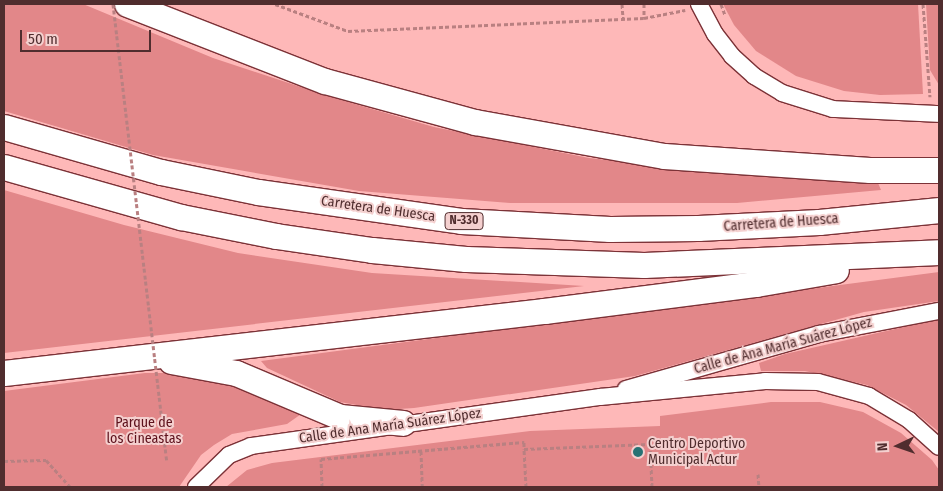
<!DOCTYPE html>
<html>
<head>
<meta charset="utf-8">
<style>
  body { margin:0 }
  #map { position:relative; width:943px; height:491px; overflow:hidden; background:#feb8b8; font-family:"Fira Sans Condensed",sans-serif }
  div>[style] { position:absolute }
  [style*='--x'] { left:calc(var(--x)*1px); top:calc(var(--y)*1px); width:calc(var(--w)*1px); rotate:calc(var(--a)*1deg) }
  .green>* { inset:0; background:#e28789 }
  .path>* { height:3px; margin-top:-1.5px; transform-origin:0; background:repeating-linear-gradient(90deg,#b98081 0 4px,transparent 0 6.5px) }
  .roads { filter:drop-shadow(1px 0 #7c3237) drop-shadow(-1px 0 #7c3237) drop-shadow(0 1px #7c3237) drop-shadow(0 -1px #7c3237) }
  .minor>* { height:16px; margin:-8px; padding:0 8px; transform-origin:8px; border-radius:8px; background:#fff }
  .highway>* { height:25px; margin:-12.5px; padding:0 12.5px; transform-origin:12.5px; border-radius:12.5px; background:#fff }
  .path-bridge>* { height:3px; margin-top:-1.5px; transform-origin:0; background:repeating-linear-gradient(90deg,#b98081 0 4px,transparent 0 6.5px) }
  .dots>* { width:14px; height:14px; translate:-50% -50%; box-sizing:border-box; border:2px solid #f4d0cf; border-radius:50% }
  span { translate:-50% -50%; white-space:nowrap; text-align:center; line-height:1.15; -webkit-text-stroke:4px #f4d0cf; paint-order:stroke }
  .shield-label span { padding:1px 4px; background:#f4d0cf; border:1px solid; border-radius:4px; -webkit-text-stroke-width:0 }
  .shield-label { font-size:12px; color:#502d2e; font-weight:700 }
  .street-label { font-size:14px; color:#502d2e }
  .park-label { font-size:14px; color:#5d111c }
  .poi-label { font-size:14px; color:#502d2e }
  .left { translate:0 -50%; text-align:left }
  .frame { position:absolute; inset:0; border:5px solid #502d2e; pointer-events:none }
  .north { position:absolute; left:873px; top:421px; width:50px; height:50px; -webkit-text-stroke:4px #f4d0cf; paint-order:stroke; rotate:267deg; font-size:14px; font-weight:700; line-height:20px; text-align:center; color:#502d2e }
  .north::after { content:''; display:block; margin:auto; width:18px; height:22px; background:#502d2e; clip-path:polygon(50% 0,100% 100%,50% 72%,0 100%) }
  .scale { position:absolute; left:20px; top:30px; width:131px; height:22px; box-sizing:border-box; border:2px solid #502d2e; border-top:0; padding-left:6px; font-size:15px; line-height:18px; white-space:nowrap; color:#502d2e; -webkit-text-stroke:4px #f4d0cf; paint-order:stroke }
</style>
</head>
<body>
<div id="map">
  <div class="green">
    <div style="clip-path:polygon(4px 4px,83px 4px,213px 58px,331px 97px,434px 127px,589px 158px,766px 177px,878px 183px,881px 190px,737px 203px,510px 203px,359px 191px,153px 155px,4px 111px)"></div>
    <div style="clip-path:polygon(723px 4px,918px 4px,923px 94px,880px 95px,844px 91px,796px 76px,756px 51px,734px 25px)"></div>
    <div style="clip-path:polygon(926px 4px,939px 4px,939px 85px,930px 70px)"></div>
    <div style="clip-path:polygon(4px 190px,124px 225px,238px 253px,372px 273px,584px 286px,4px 353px)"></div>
    <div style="clip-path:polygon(939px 272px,939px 301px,864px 312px,635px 376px,414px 408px,384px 410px,340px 402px,267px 368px,261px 361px)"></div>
    <div style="clip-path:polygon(939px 319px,939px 432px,906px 405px,867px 385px,805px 371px,761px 371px,759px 363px,785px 354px)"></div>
    <div style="clip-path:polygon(145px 373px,184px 373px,216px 377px,304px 412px,287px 424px,232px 434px,214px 445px,201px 455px,179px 487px,4px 487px,4px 391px)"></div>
    <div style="clip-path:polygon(771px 402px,820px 402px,863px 412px,901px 433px,932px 460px,939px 470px,939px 487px,226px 487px,247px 470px,272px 463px,530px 431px,660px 426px,660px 416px)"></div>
  </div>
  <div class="path">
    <div style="--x:275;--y:4;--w:78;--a:20.3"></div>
    <div style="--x:348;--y:31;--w:296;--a:-2.5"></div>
    <div style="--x:644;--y:18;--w:42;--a:-11"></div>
    <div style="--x:622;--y:4;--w:15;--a:86"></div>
    <div style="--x:644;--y:4;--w:14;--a:90"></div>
    <div style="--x:721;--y:4;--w:12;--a:70"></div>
    <div style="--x:923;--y:4;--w:93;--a:85.7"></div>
    <div style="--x:421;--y:451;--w:36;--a:88"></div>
    <div style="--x:4;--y:461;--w:42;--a:-1.4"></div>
    <div style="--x:46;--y:460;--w:36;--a:48"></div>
    <div style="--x:758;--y:474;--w:13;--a:86"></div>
    <div style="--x:322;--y:487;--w:28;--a:-92"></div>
    <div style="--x:321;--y:459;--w:204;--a:-4.8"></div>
    <div style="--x:524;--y:442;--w:7;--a:90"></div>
    <div style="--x:526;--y:487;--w:38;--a:-93"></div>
    <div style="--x:524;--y:449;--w:126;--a:-2.3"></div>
    <div style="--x:650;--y:444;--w:43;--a:87.3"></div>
    <div style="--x:795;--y:487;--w:21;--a:0"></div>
  </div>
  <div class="roads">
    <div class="minor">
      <div style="--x:699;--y:4;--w:34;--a:62"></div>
      <div style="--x:715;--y:34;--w:28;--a:52"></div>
      <div style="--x:732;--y:56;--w:30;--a:42"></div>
      <div style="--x:754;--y:76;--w:33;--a:31"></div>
      <div style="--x:782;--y:93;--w:53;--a:17.4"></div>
      <div style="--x:833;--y:109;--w:106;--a:2.7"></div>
      <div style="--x:626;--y:389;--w:201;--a:-15.9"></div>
      <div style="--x:819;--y:334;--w:122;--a:-10.9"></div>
      <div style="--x:196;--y:487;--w:46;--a:-44.1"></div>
      <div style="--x:229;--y:455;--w:24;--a:-22"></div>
      <div style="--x:251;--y:446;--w:352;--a:-8"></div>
      <div style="--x:600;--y:397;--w:166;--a:-5.5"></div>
      <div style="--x:765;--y:381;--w:53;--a:1.1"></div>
      <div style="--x:818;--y:382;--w:53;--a:15.4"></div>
      <div style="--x:869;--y:396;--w:47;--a:31"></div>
      <div style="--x:909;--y:420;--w:40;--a:42"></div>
    </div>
    <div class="highway">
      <div style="--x:127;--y:4;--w:212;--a:21.3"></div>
      <div style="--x:325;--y:81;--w:156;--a:15.3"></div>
      <div style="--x:475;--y:122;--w:192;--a:10.2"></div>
      <div style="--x:664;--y:156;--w:206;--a:3.9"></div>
      <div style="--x:870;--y:170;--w:69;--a:0"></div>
      <div style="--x:4;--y:127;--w:163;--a:16"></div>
      <div style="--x:161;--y:172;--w:99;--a:11.7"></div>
      <div style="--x:258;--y:192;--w:205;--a:8.1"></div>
      <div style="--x:461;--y:221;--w:149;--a:3.1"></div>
      <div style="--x:610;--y:229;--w:88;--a:-0.7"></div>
      <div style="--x:698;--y:228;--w:121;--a:-2.8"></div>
      <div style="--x:819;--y:222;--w:121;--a:-5.7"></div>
      <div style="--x:4;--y:167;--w:184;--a:15.8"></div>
      <div style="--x:181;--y:217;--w:97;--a:11.3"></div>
      <div style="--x:276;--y:236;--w:97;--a:8.3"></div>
      <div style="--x:372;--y:250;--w:94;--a:5.5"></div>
      <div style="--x:466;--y:259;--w:178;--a:1.9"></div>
      <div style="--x:644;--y:265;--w:295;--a:-2.5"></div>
      <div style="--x:171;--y:361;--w:66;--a:10.5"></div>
      <div style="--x:236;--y:373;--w:113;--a:22.9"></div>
      <div style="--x:340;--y:417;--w:63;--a:5.4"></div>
      <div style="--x:4;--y:373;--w:544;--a:-6.55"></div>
      <div style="--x:544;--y:311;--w:214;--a:-7.3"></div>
      <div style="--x:756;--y:284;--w:81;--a:-9.9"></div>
    </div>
  </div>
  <div class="path-bridge">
    <div style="--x:113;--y:4;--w:460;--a:83.3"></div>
  </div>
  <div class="dots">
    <div style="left:638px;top:452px;background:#277274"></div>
  </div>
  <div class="shield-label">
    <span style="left:464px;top:221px">N-330</span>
  </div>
  <div class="street-label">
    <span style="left:378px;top:209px;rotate:8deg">Carretera de Huesca</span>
    <span style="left:781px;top:223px;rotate:-4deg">Carretera de Huesca</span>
    <span style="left:783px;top:346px;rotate:-15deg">Calle de Ana María Suárez López</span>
    <span style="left:390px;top:426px;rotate:-8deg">Calle de Ana María Suárez López</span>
  </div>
  <div class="park-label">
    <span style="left:144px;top:431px">Parque de<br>los Cineastas</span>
  </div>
  <div class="poi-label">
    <span class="left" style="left:648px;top:452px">Centro Deportivo<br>Municipal Actur</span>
  </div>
  <div class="frame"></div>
  <div class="north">N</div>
  <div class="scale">50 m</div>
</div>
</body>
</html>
